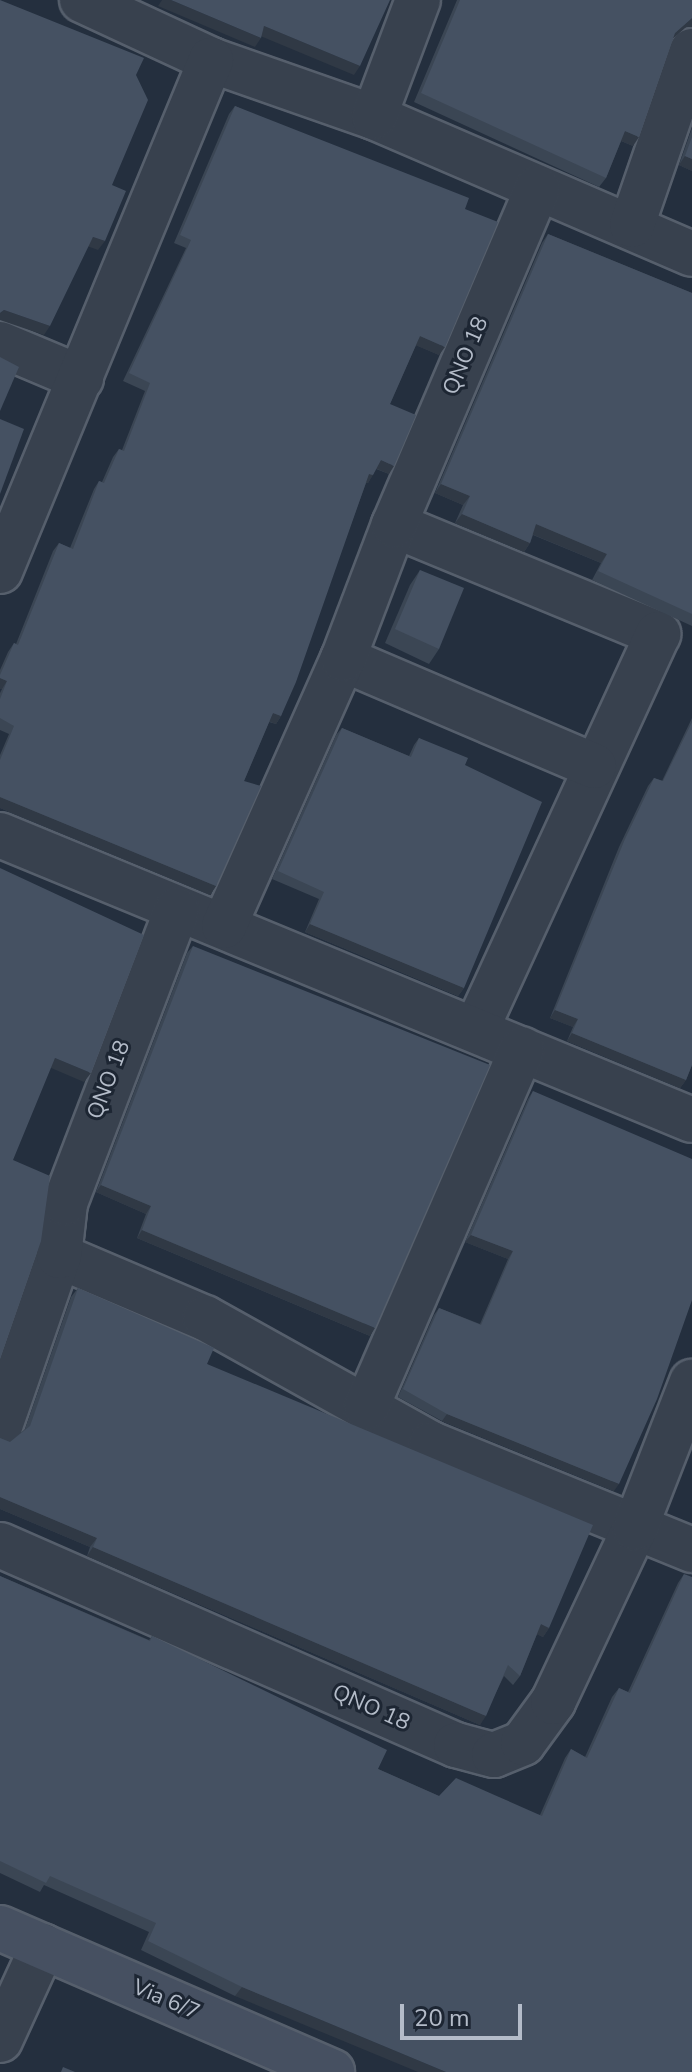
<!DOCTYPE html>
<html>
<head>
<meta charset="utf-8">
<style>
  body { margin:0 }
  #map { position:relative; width:692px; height:2072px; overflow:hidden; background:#242f3e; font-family:"Nunito Sans",sans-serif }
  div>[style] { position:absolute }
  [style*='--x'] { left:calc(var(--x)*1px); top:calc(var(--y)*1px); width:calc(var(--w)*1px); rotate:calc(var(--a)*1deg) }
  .roads { filter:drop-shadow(2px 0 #565f6c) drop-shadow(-2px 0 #565f6c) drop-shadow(0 2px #565f6c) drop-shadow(0 -2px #565f6c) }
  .street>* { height:44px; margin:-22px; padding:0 22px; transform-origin:22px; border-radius:22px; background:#38414e }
  .secondary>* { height:44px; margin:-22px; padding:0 22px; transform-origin:22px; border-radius:22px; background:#465061 }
  .wall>* { inset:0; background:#3b4654 }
  .shaded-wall>* { inset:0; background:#303945 }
  .building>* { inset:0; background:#455162 }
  span { translate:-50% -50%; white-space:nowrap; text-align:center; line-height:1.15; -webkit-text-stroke:6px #1d2633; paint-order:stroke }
  .street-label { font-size:22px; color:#b4bcc9 }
  .scale { position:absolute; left:400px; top:2004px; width:122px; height:36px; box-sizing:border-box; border:4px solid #b4bcc9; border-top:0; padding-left:10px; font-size:24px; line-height:28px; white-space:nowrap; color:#b4bcc9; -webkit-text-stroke:6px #1d2633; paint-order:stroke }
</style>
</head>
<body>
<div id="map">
  <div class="roads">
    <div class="street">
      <div style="--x:82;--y:0;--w:142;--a:24.9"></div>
      <div style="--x:211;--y:60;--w:173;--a:19.3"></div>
      <div style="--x:374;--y:117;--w:346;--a:23.3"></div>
      <div style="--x:374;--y:117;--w:125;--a:-69.4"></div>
      <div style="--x:632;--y:225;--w:184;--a:-71"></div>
      <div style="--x:0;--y:344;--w:88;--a:22.8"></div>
      <div style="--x:394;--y:525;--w:286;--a:22.4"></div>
      <div style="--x:658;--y:634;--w:436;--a:114.7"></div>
      <div style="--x:0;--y:571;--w:553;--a:-67.56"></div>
      <div style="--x:343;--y:659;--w:273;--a:23.1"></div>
      <div style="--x:0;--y:835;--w:748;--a:22.38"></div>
      <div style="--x:224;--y:926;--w:292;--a:-66"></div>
      <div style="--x:343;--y:659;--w:143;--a:-69.2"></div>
      <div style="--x:394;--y:525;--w:366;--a:-66.9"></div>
      <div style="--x:59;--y:1256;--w:159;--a:23"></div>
      <div style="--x:205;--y:1318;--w:259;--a:29.1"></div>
      <div style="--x:431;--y:1444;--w:282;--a:22.1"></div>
      <div style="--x:366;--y:1408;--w:391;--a:-66.5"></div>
      <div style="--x:0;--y:1426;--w:180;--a:-70.9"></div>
      <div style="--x:59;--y:1256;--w:53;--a:-83.5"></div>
      <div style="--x:65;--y:1203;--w:314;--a:-69.1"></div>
      <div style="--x:0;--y:1545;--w:498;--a:23.7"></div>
      <div style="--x:456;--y:1745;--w:39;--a:15"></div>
      <div style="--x:494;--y:1755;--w:31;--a:-22"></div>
      <div style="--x:523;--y:1743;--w:51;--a:-53.8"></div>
      <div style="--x:553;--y:1702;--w:192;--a:-64.8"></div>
      <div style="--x:635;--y:1528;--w:157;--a:-68.7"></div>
      <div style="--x:0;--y:2040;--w:103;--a:-65.4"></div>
    </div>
    <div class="secondary">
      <div style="--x:0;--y:1928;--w:362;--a:23.4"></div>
    </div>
  </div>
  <div class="wall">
    <div style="clip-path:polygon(457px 0,692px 0,692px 27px,686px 27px,673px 38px,633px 146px,621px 141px,606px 178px,599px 187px,414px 102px)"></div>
    <div style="clip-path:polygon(235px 106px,465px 209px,439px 355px,416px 345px,390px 404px,389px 474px,376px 469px,368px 483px,366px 483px,281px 716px,276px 724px,269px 722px,244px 781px,216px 886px,210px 895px,0 808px,0 755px,9px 734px,0 730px,0 693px,2px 689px,0 689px,0 670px,8px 652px,14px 643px,16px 644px,53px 551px,59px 543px,70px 548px,94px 489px,99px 481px,102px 482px,113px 457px,119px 449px,122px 450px,145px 391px,123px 381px,186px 248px,174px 243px,229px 114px)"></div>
    <div style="clip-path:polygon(692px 128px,692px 171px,679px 165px)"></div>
    <div style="clip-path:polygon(548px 234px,692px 293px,692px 626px,592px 580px,601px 563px,533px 535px,530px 543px,524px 552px,455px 523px,463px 505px,435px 493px,542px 243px)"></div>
    <div style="clip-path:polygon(420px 570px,439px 649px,429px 664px,385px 643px,410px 585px)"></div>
    <div style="clip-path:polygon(692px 718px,692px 1065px,686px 1080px,680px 1088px,567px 1041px,573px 1027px,550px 1018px,619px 847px,648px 786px,654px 778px,662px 781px)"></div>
    <div style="clip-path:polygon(342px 728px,409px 756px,414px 745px,419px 738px,465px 765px,464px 988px,458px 996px,305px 932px,319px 899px,272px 879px,336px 735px)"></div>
    <div style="clip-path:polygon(193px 946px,370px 1336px,137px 1238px,146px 1214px,96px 1192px,187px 953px)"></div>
    <div style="clip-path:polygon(533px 1091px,614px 1491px,442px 1421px,398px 1397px,434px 1315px,439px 1308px,480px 1324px,508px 1259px,465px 1242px,528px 1099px)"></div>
    <div style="clip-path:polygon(78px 1288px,207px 1364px,549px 1628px,543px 1637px,537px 1634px,520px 1676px,513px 1685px,504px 1676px,480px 1725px,87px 1556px,90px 1547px,0 1509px,0 1438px,10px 1442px,25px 1429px,71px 1297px)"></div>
    <div style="clip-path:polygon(684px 1574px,692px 2072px,235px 1996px,141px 1950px,149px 1932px,44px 1885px,40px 1892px,0 1873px,0 1576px,149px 1640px,152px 1636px,378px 1769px,439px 1796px,540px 1815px,565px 1758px,571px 1749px,585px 1757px,612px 1697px,619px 1688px,628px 1692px,678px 1583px)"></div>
  </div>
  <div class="shaded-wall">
    <div style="clip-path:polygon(162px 0,171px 0,261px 38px,255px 47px,158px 6px)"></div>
    <div style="clip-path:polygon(692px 18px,692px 27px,686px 27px,669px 42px,675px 33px)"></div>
    <div style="clip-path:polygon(264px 26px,360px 66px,354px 75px,258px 35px)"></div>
    <div style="clip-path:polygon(625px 131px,639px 137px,633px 146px,619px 140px)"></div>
    <div style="clip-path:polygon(685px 156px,692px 159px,692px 171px,679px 165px)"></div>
    <div style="clip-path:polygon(93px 237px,105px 241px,98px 250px,87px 246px)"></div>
    <div style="clip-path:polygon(4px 310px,50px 326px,44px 335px,0 320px,0 313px)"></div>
    <div style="clip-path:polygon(420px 336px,445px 347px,439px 355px,415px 345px)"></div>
    <div style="clip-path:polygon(381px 460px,394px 466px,389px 474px,375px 468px)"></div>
    <div style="clip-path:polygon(369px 474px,373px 475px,368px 483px,363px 482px)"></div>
    <div style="clip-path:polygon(441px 484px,470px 496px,463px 505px,435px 493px)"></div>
    <div style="clip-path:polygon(462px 514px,530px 543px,524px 552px,455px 523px)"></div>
    <div style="clip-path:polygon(536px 524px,607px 554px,601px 563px,529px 533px)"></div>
    <div style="clip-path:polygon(0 678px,7px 681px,2px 689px,0 689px)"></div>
    <div style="clip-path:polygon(273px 713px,281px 716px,276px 724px,268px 721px)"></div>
    <div style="clip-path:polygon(0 797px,216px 886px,210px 895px,0 808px)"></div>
    <div style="clip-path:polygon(310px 924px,464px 988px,458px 996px,305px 932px)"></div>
    <div style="clip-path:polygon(555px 1010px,578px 1019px,573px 1027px,550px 1018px)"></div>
    <div style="clip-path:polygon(572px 1033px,686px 1080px,680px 1088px,567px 1041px)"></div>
    <div style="clip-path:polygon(55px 1058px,91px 1073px,84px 1082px,49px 1067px)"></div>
    <div style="clip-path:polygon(101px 1185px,151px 1206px,146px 1214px,96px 1192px)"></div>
    <div style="clip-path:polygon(142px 1230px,375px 1328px,370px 1336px,137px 1238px)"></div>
    <div style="clip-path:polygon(471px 1235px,513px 1251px,508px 1259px,465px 1242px)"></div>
    <div style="clip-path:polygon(447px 1414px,619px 1484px,614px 1491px,442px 1421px)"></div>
    <div style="clip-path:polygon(0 1497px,97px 1538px,90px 1547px,0 1509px)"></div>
    <div style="clip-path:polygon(93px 1547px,486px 1716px,480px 1725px,87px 1556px)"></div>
    <div style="clip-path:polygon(541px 1624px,549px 1628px,543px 1637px,534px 1633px)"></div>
    <div style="clip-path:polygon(242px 1987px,446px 2072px,418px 2072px,235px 1996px)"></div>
  </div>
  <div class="building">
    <div style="clip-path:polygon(0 0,144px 58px,136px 75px,148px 100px,112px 185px,126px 191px,105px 241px,93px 237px,50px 326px,4px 310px,0 313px)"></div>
    <div style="clip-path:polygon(171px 0,390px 0,360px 66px,264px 26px,261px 38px)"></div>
    <div style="clip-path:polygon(460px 0,692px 0,692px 18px,675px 33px,639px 137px,625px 131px,606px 178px,421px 93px)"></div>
    <div style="clip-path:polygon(235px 106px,469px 198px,465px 209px,498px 222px,445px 347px,420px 336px,390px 404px,416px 415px,394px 466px,381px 460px,373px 475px,369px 474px,296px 682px,281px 716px,273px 713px,244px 781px,261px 786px,216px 886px,0 797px,0 760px,14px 726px,0 718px,0 699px,7px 681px,0 678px,0 675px,14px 643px,18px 645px,59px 543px,73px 549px,99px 481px,104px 483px,119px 449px,124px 451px,150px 383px,129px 373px,191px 240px,180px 235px)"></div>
    <div style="clip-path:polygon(692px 137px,692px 159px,685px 156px)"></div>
    <div style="clip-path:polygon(548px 234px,692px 293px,692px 614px,598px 571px,607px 554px,536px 524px,530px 543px,462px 514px,470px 496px,441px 484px)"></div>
    <div style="clip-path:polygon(0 357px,19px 367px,0 411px)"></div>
    <div style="clip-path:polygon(0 419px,24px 429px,0 494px)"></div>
    <div style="clip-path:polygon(420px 570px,464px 588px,439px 649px,395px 629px)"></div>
    <div style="clip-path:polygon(692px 722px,692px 1065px,686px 1080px,572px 1033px,578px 1019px,555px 1010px,625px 839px,654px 778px,663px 781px)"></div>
    <div style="clip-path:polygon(342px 728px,411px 757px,419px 738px,468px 758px,465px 765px,542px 802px,464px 988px,310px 924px,324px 892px,278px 871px)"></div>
    <div style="clip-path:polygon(0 868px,144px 935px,91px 1073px,55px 1058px,13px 1160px,50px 1176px,41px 1241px,0 1359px)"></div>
    <div style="clip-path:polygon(193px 946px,490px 1065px,375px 1328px,142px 1230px,151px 1206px,101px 1185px)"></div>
    <div style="clip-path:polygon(533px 1091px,692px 1159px,692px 1300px,657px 1399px,619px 1484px,447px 1414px,403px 1389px,439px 1308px,481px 1325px,513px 1251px,471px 1235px)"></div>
    <div style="clip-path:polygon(78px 1288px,214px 1348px,207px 1364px,593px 1525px,549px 1628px,541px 1624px,520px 1676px,508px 1665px,486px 1716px,93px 1547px,97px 1538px,0 1497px,0 1438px,10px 1442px,30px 1426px)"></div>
    <div style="clip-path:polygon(684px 1574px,692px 1577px,692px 2072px,446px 2072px,242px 1987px,148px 1941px,156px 1923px,50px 1876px,46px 1883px,0 1861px,0 1576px,150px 1641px,152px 1636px,387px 1750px,378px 1769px,439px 1796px,456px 1778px,542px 1816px,571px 1749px,587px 1758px,619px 1688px,630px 1693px)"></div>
    <div style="clip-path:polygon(63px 2067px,75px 2072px,61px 2072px)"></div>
  </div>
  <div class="street-label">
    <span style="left:466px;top:356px;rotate:-67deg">QNO 18</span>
    <span style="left:109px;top:1080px;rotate:-69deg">QNO 18</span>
    <span style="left:371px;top:1708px;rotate:24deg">QNO 18</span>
    <span style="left:166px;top:2000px;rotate:23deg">Via 6/7</span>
  </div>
  <div class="scale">20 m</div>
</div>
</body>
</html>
